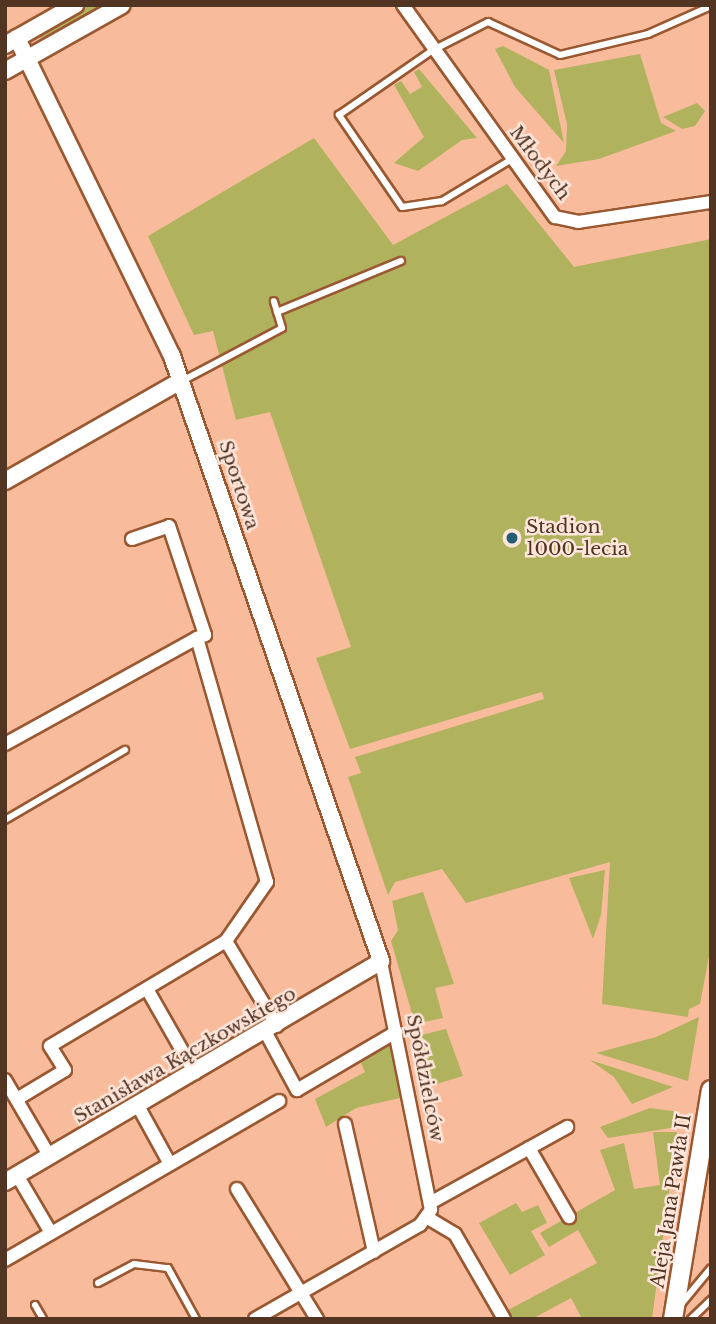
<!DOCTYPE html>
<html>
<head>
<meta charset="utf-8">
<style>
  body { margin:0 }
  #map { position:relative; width:716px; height:1324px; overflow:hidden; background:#f8bc9c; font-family:"Libre Baskerville",serif }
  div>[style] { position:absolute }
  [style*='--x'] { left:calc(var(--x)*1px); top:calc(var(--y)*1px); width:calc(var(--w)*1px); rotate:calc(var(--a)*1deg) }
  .green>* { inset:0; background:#b1b25e }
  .roads { filter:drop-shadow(2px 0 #9a5831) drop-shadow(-2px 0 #9a5831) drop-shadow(0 2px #9a5831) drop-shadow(0 -2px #9a5831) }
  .service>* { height:6px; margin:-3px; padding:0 3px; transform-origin:3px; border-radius:3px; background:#fff }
  .minor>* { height:12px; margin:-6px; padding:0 6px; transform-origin:6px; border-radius:6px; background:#fff }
  .tertiary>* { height:16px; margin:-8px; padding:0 8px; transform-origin:8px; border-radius:8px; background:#fff }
  .secondary>* { height:18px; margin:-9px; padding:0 9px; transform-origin:9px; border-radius:9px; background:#fff }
  .dots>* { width:19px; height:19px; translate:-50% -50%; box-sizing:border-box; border:4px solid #fee6da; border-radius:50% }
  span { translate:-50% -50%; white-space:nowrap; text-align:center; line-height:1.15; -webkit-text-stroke:5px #fee6da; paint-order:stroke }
  .street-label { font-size:19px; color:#523423 }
  .poi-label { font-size:19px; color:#523423 }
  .left { translate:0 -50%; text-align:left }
  .frame { position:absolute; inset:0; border:7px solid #523423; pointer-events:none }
</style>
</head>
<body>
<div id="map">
  <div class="green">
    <div style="clip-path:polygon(86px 5px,111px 5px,39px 39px,48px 27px)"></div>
    <div style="clip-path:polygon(503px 46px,549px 70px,564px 143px,515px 87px,495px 49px)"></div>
    <div style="clip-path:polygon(640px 54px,661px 123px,676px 131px,599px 159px,556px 166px,566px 151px,567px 124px,554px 70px)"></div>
    <div style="clip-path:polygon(419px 69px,477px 138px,462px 140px,418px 171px,394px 163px,424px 137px,394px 85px,401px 81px,410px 94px,422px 87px,414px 72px)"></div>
    <div style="clip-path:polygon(697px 103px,705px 111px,695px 126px,682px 129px,663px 117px)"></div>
    <div style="clip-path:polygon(314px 138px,393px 245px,507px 184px,574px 267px,711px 239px,711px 946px,700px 1004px,689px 1009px,688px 1017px,602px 1004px,610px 862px,466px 903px,442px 869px,395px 882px,388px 895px,348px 777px,361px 773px,355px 757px,544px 699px,542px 692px,350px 749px,316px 658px,351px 647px,270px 412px,236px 420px,213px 331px,194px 335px,148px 236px)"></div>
    <div style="clip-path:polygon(605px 870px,601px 915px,593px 939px,569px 878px)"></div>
    <div style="clip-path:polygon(423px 892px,454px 984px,435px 988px,443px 1018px,415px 1024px,391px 941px,398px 930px,392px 901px)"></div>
    <div style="clip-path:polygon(699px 1017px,688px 1081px,596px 1053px,656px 1037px)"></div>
    <div style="clip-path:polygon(446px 1029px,463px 1076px,430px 1086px,421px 1035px)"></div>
    <div style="clip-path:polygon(384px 1044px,390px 1044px,400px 1098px,356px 1108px,326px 1127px,315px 1099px,365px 1072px,360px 1061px)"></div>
    <div style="clip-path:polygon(590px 1060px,612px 1067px,673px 1087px,632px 1104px,614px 1077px)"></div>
    <div style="clip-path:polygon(650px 1108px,680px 1112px,677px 1127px,608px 1138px,600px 1127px)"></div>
    <div style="clip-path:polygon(653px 1132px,677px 1132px,652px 1319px,582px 1319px,571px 1298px,532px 1319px,511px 1319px,506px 1311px,597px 1263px,578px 1230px,549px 1247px,540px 1233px,615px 1190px,600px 1150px,624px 1143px,634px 1189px,660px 1185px)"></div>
    <div style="clip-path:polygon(516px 1203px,522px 1212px,538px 1205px,547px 1223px,531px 1231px,545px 1255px,510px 1275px,479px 1223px)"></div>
  </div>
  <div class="roads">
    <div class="service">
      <div style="--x:512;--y:159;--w:82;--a:149"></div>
      <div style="--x:442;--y:201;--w:40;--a:171.5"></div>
      <div style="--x:402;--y:207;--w:112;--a:-124.4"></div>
      <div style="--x:339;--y:115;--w:114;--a:-34.7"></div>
      <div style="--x:433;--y:50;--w:62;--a:-27"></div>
      <div style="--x:488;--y:22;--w:79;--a:24.6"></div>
      <div style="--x:560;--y:55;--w:90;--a:-13.4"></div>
      <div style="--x:648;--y:34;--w:69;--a:-24"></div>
      <div style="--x:277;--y:312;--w:134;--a:-22.4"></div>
      <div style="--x:182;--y:381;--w:113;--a:-27.9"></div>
      <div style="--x:282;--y:328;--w:28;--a:-107"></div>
      <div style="--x:5;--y:820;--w:139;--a:-30.3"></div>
      <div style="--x:98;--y:1283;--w:41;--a:-27.8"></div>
      <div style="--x:134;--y:1264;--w:34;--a:7"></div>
      <div style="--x:168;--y:1268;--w:58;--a:61.2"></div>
      <div style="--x:682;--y:1303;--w:45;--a:-50.4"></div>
      <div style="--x:35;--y:1305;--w:16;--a:60"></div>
      <div style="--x:691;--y:1319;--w:28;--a:-44"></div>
    </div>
    <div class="minor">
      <div style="--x:403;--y:5;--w:261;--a:54.4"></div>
      <div style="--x:555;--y:217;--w:24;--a:12"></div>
      <div style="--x:578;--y:222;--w:134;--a:-8.6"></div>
      <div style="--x:132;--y:539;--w:39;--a:-19"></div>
      <div style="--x:169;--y:526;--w:115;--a:71.7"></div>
      <div style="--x:205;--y:635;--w:9;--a:159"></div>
      <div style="--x:5;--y:744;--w:219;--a:-28.9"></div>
      <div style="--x:197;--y:638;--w:254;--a:74"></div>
      <div style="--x:267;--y:882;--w:72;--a:124.8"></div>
      <div style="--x:226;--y:941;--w:99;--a:59"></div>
      <div style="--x:147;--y:989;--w:97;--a:60.3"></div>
      <div style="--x:266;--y:1033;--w:65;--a:61.5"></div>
      <div style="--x:297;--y:1090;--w:115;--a:-30.4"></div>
      <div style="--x:5;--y:1080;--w:89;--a:59.7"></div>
      <div style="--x:17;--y:1099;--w:56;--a:-31.1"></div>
      <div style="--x:65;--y:1070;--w:28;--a:-122"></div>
      <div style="--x:50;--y:1046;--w:205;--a:-30.8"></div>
      <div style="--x:138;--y:1106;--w:66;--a:61.1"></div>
      <div style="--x:345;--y:1124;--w:131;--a:77.2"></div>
      <div style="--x:529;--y:1148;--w:80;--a:59.9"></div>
      <div style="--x:17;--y:1175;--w:67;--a:59.6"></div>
      <div style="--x:237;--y:1189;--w:153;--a:58.4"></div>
      <div style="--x:430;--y:1203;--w:157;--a:-29"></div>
      <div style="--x:428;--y:1218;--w:31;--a:31"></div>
      <div style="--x:455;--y:1234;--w:98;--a:60"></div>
      <div style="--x:5;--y:1260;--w:317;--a:-30.1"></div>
      <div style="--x:255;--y:1319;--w:190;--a:-29.7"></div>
      <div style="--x:420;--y:1225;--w:19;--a:-54"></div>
      <div style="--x:431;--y:1210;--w:254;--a:-101.4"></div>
    </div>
    <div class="tertiary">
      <div style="--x:5;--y:45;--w:81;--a:-29.7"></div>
      <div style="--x:5;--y:71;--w:134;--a:-29.4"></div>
      <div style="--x:5;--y:481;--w:202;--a:-29.7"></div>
      <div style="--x:5;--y:1182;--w:436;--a:-30.4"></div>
      <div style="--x:381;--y:961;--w:640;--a:-109.06"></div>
      <div style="--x:172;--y:356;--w:354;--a:-116"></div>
    </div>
    <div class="secondary">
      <div style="--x:673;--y:1319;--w:232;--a:-80.6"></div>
    </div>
  </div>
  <div class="dots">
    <div style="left:512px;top:538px;background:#235d76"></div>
  </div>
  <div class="street-label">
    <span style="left:540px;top:163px;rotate:53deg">Młodych</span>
    <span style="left:239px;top:485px;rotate:72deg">Sportowa</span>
    <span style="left:185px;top:1055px;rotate:-30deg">Stanisława Kączkowskiego</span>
    <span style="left:425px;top:1078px;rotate:79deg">Spółdzielców</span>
    <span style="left:671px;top:1201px;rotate:-81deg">Aleja Jana Pawła II</span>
  </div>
  <div class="poi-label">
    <span class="left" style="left:526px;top:538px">Stadion<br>1000-lecia</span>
  </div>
  <div class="frame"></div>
</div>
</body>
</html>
